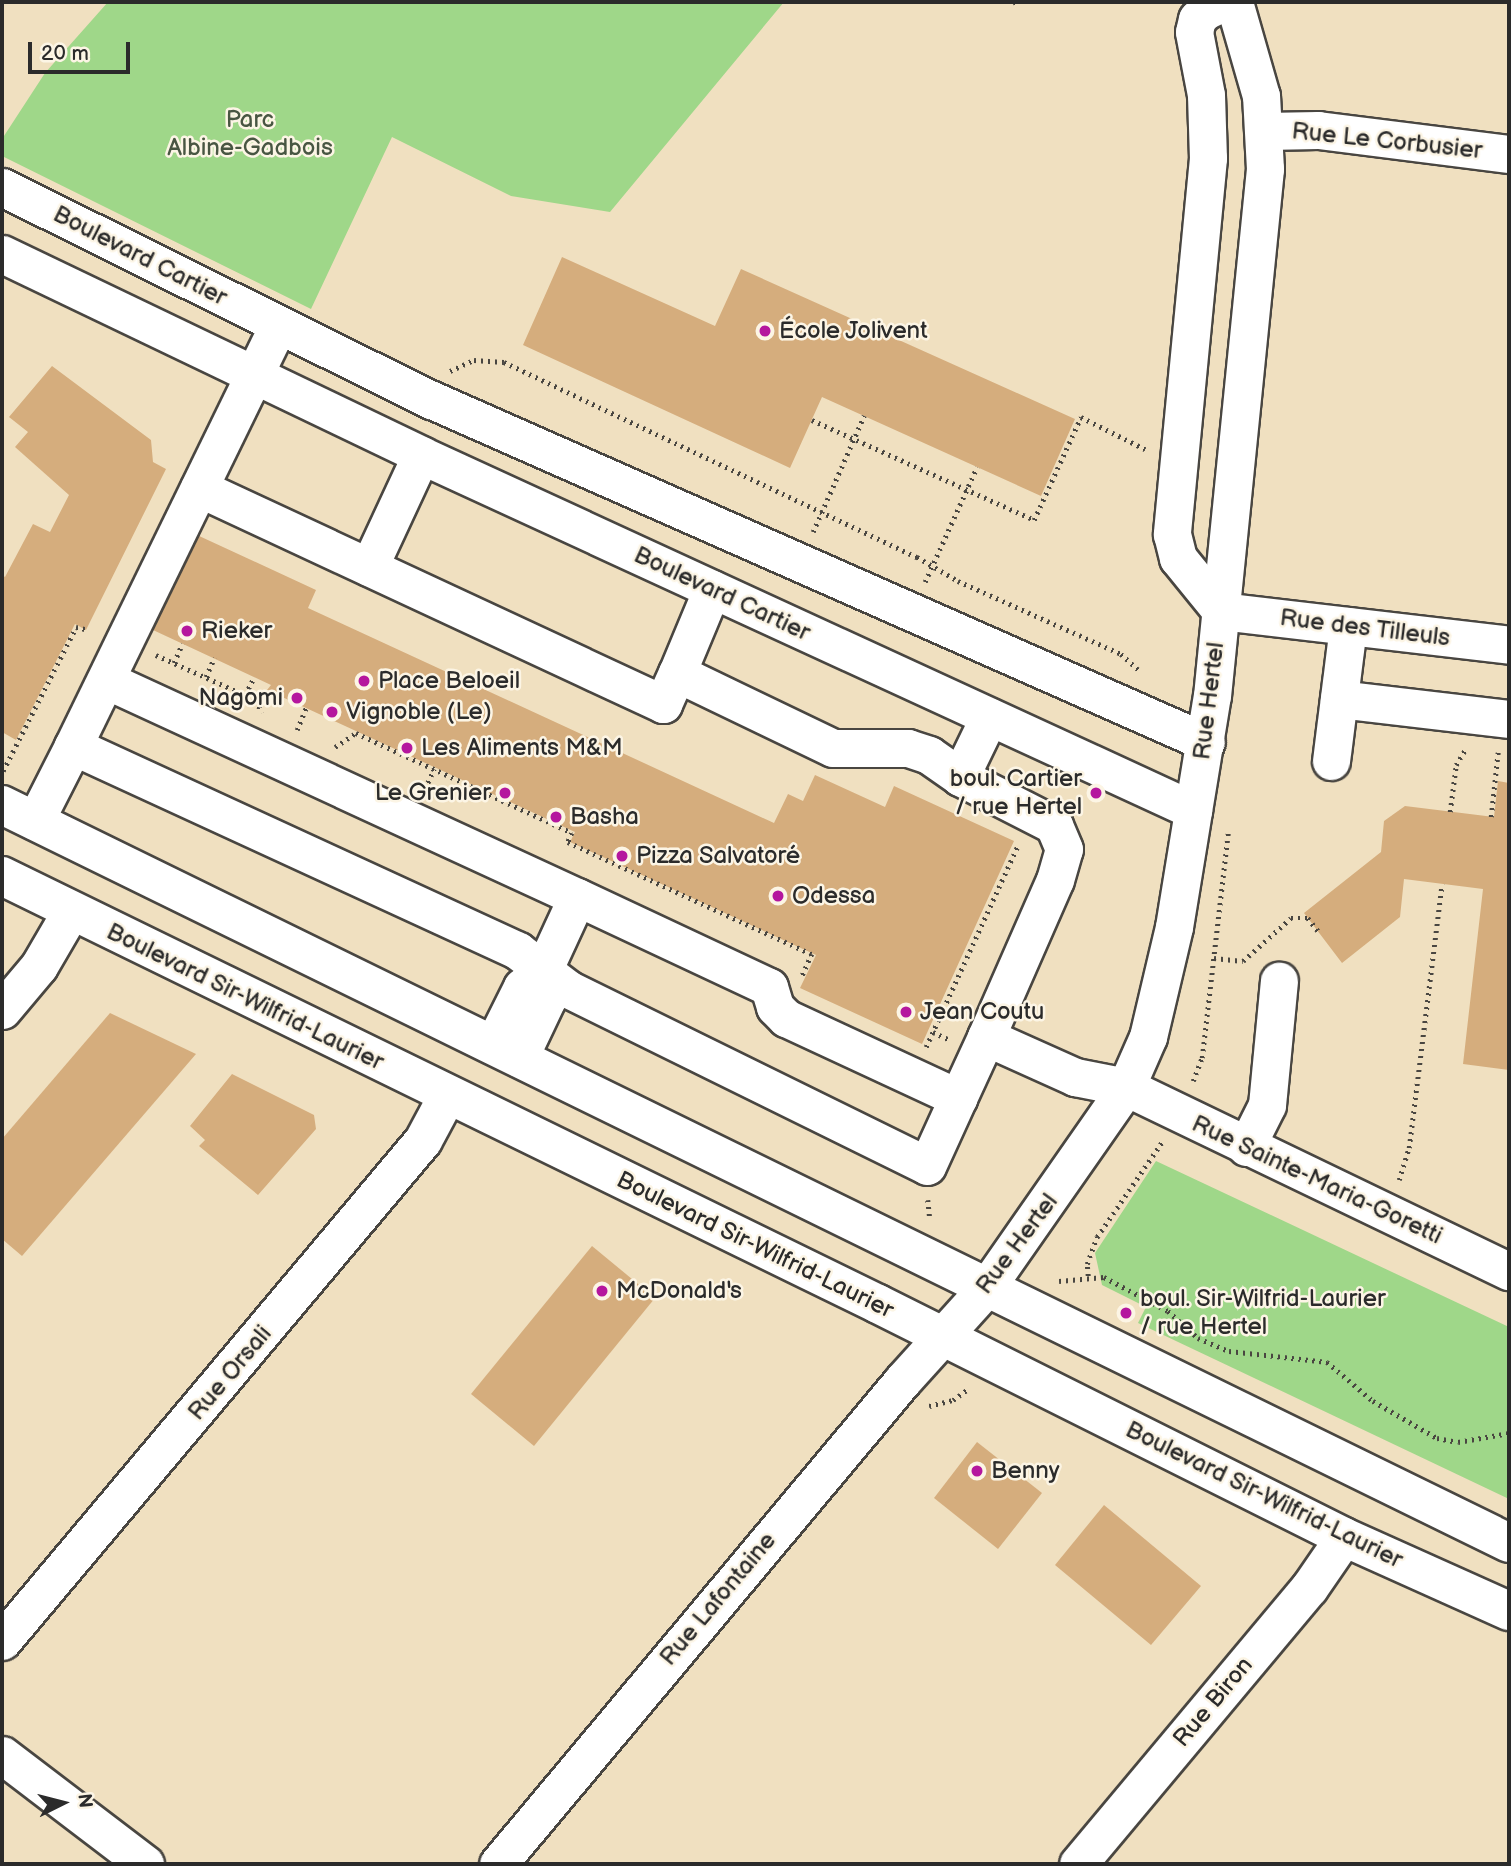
<!DOCTYPE html>
<html>
<head>
<meta charset="utf-8">
<style>
  body { margin:0 }
  #map { position:relative; width:1511px; height:1866px; overflow:hidden; background:#f0e0c0; font-family:"Balsamiq Sans",sans-serif }
  div>[style] { position:absolute }
  [style*='--x'] { left:calc(var(--x)*1px); top:calc(var(--y)*1px); width:calc(var(--w)*1px); rotate:calc(var(--a)*1deg) }
  .green>* { inset:0; background:#9fd789 }
  .building>* { inset:0; background:#d5ad7d }
  .path>* { height:4.5px; margin-top:-2.25px; transform-origin:0; background:repeating-linear-gradient(90deg,#494641 0 2px,transparent 0 7px) }
  .roads { filter:drop-shadow(2px 0 #494641) drop-shadow(-2px 0 #494641) drop-shadow(0 2px #494641) drop-shadow(0 -2px #494641) }
  .minor>* { height:37px; margin:-18.5px; padding:0 18.5px; transform-origin:18.5px; border-radius:18.5px; background:#fff }
  .major>* { height:38px; margin:-19px; padding:0 19px; transform-origin:19px; border-radius:19px; background:#fff }
  .dots>* { width:19px; height:19px; translate:-50% -50%; box-sizing:border-box; border:4px solid #fcf5e5; border-radius:50% }
  span { translate:-50% -50%; white-space:nowrap; text-align:center; line-height:1.15; -webkit-text-stroke:5px #fcf5e5; paint-order:stroke }
  .park-label { font-size:24px; color:#485642 }
  .street-label { font-size:24px; color:#2b2b2b }
  .poi-label { font-size:24px; color:#2b2b2b }
  .left { translate:0 -50%; text-align:left }
  .right { translate:-100% -50%; text-align:right }
  .frame { position:absolute; inset:0; border:4px solid #2b2b2b; pointer-events:none }
  .north { position:absolute; left:28px; top:1768px; width:70px; height:70px; -webkit-text-stroke:5px #fcf5e5; paint-order:stroke; rotate:84deg; font-size:19px; font-weight:700; line-height:28px; text-align:center; color:#2b2b2b }
  .north::after { content:''; display:block; margin:auto; width:24px; height:32px; background:#2b2b2b; clip-path:polygon(50% 0,100% 100%,50% 72%,0 100%) }
  .scale { position:absolute; left:28px; top:42px; width:102px; height:32px; box-sizing:border-box; border:4px solid #2b2b2b; border-top:0; padding-left:9px; font-size:21px; line-height:24px; white-space:nowrap; color:#2b2b2b; -webkit-text-stroke:5px #fcf5e5; paint-order:stroke }
</style>
</head>
<body>
<div id="map">
  <div class="green">
    <div style="clip-path:polygon(108px 2px,784px 2px,610px 212px,511px 196px,392px 137px,311px 309px,2px 156px,2px 139px,45px 73px)"></div>
    <div style="clip-path:polygon(1156px 1161px,1509px 1327px,1509px 1499px,1138px 1323px,1146px 1307px,1102px 1285px,1095px 1253px)"></div>
  </div>
  <div class="building">
    <div style="clip-path:polygon(562px 257px,715px 326px,741px 269px,1075px 419px,1041px 496px,822px 397px,790px 468px,523px 345px)"></div>
    <div style="clip-path:polygon(52px 366px,151px 440px,153px 462px,166px 469px,86px 630px,75px 624px,16px 740px,2px 732px,2px 575px,5px 577px,33px 524px,50px 532px,69px 495px,15px 447px,28px 432px,9px 417px)"></div>
    <div style="clip-path:polygon(197px 535px,316px 590px,308px 608px,774px 823px,788px 794px,803px 801px,815px 775px,885px 807px,894px 786px,1014px 841px,922px 1044px,800px 988px,816px 955px,570px 842px,575px 832px,267px 690px,271px 685px,153px 630px)"></div>
    <div style="clip-path:polygon(1498px 781px,1509px 783px,1509px 1070px,1463px 1064px,1483px 889px,1404px 879px,1400px 917px,1342px 963px,1304px 913px,1381px 852px,1384px 821px,1405px 806px,1494px 817px)"></div>
    <div style="clip-path:polygon(110px 1013px,196px 1054px,22px 1256px,2px 1239px,2px 1139px)"></div>
    <div style="clip-path:polygon(232px 1074px,314px 1115px,316px 1129px,258px 1195px,199px 1146px,205px 1140px,190px 1126px)"></div>
    <div style="clip-path:polygon(592px 1246px,655px 1298px,534px 1446px,471px 1394px)"></div>
    <div style="clip-path:polygon(977px 1442px,1042px 1493px,998px 1549px,934px 1498px)"></div>
    <div style="clip-path:polygon(1104px 1505px,1201px 1586px,1151px 1645px,1055px 1565px)"></div>
  </div>
  <div class="path">
    <div style="--x:1015;--y:2;--w:4;--a:56"></div>
    <div style="--x:450;--y:371;--w:26;--a:-25"></div>
    <div style="--x:474;--y:360;--w:30;--a:4"></div>
    <div style="--x:504;--y:362;--w:457;--a:25.3"></div>
    <div style="--x:917;--y:557;--w:48;--a:30.3"></div>
    <div style="--x:958;--y:581;--w:179;--a:24.1"></div>
    <div style="--x:1121;--y:654;--w:27;--a:42"></div>
    <div style="--x:812;--y:420;--w:243;--a:24.2"></div>
    <div style="--x:1034;--y:520;--w:113;--a:-65.5"></div>
    <div style="--x:1081;--y:417;--w:72;--a:26.6"></div>
    <div style="--x:813;--y:532;--w:127;--a:-66.3"></div>
    <div style="--x:925;--y:582;--w:126;--a:-65.7"></div>
    <div style="--x:156;--y:655;--w:110;--a:24.2"></div>
    <div style="--x:256;--y:700;--w:14;--a:65"></div>
    <div style="--x:174;--y:663;--w:21;--a:-67"></div>
    <div style="--x:206;--y:677;--w:21;--a:-67"></div>
    <div style="--x:245;--y:695;--w:20;--a:-63"></div>
    <div style="--x:297;--y:730;--w:24;--a:-68"></div>
    <div style="--x:335;--y:747;--w:25;--a:-34"></div>
    <div style="--x:356;--y:733;--w:238;--a:24.8"></div>
    <div style="--x:572;--y:833;--w:10;--a:114"></div>
    <div style="--x:568;--y:842;--w:268;--a:24.7"></div>
    <div style="--x:812;--y:954;--w:24;--a:114"></div>
    <div style="--x:3;--y:771;--w:161;--a:-63.1"></div>
    <div style="--x:76;--y:627;--w:13;--a:13"></div>
    <div style="--x:425;--y:789;--w:22;--a:-66"></div>
    <div style="--x:1450;--y:812;--w:47;--a:-82.7"></div>
    <div style="--x:1456;--y:765;--w:17;--a:-59"></div>
    <div style="--x:1491;--y:817;--w:65;--a:-83.9"></div>
    <div style="--x:1214;--y:958;--w:29;--a:6"></div>
    <div style="--x:1243;--y:961;--w:64;--a:-41.9"></div>
    <div style="--x:1291;--y:918;--w:17;--a:0"></div>
    <div style="--x:1308;--y:918;--w:18;--a:52"></div>
    <div style="--x:933;--y:1032;--w:17;--a:25"></div>
    <div style="--x:926;--y:1047;--w:222;--a:-65.5"></div>
    <div style="--x:1193;--y:1081;--w:25;--a:-69"></div>
    <div style="--x:1202;--y:1058;--w:226;--a:-83.4"></div>
    <div style="--x:1399;--y:1180;--w:34;--a:-73"></div>
    <div style="--x:1409;--y:1148;--w:266;--a:-82.9"></div>
    <div style="--x:928;--y:1200;--w:19;--a:84"></div>
    <div style="--x:1088;--y:1276;--w:12;--a:-95"></div>
    <div style="--x:1087;--y:1264;--w:29;--a:-70"></div>
    <div style="--x:1097;--y:1237;--w:115;--a:-55.6"></div>
    <div style="--x:1059;--y:1281;--w:45;--a:-5.1"></div>
    <div style="--x:1104;--y:1277;--w:72;--a:28"></div>
    <div style="--x:1168;--y:1311;--w:40;--a:42"></div>
    <div style="--x:1198;--y:1338;--w:34;--a:23"></div>
    <div style="--x:1229;--y:1351;--w:99;--a:6.4"></div>
    <div style="--x:1327;--y:1362;--w:60;--a:40.3"></div>
    <div style="--x:1373;--y:1401;--w:74;--a:30"></div>
    <div style="--x:1437;--y:1438;--w:21;--a:11"></div>
    <div style="--x:1458;--y:1442;--w:52;--a:-10"></div>
    <div style="--x:929;--y:1406;--w:25;--a:-14"></div>
    <div style="--x:953;--y:1400;--w:19;--a:-36"></div>
  </div>
  <div class="roads">
    <div class="minor">
      <div style="--x:1224;--y:2;--w:21;--a:155"></div>
      <div style="--x:1205;--y:11;--w:11;--a:135"></div>
      <div style="--x:1197;--y:19;--w:13;--a:103"></div>
      <div style="--x:1194;--y:32;--w:64;--a:79.2"></div>
      <div style="--x:1206;--y:95;--w:63;--a:88.2"></div>
      <div style="--x:1208;--y:158;--w:378;--a:95.5"></div>
      <div style="--x:1172;--y:534;--w:25;--a:76"></div>
      <div style="--x:1178;--y:558;--w:68;--a:50.9"></div>
      <div style="--x:1221;--y:611;--w:290;--a:6.7"></div>
      <div style="--x:1265;--y:131;--w:53;--a:-1.1"></div>
      <div style="--x:1318;--y:130;--w:193;--a:7.2"></div>
      <div style="--x:2;--y:187;--w:480;--a:26.4"></div>
      <div style="--x:432;--y:400;--w:846;--a:23.84"></div>
      <div style="--x:2;--y:254;--w:465;--a:25.6"></div>
      <div style="--x:421;--y:455;--w:850;--a:24.7"></div>
      <div style="--x:199;--y:488;--w:512;--a:24.96"></div>
      <div style="--x:663;--y:704;--w:34;--a:-66"></div>
      <div style="--x:369;--y:567;--w:123;--a:-65.1"></div>
      <div style="--x:712;--y:589;--w:91;--a:112.6"></div>
      <div style="--x:677;--y:673;--w:173;--a:25.7"></div>
      <div style="--x:833;--y:748;--w:75;--a:0"></div>
      <div style="--x:908;--y:748;--w:22;--a:18"></div>
      <div style="--x:929;--y:755;--w:38;--a:35"></div>
      <div style="--x:106;--y:680;--w:519;--a:24.74"></div>
      <div style="--x:1339;--y:699;--w:171;--a:6.7"></div>
      <div style="--x:73;--y:746;--w:467;--a:-64"></div>
      <div style="--x:1331;--y:761;--w:136;--a:-82.8"></div>
      <div style="--x:35;--y:821;--w:84;--a:-63.1"></div>
      <div style="--x:73;--y:746;--w:490;--a:24.7"></div>
      <div style="--x:518;--y:951;--w:63;--a:37.2"></div>
      <div style="--x:568;--y:989;--w:400;--a:26.2"></div>
      <div style="--x:927;--y:1166;--w:75;--a:-65.5"></div>
      <div style="--x:2;--y:1010;--w:57;--a:-49.9"></div>
      <div style="--x:39;--y:966;--w:64;--a:-59.8"></div>
      <div style="--x:986;--y:1037;--w:171;--a:-66.3"></div>
      <div style="--x:1055;--y:880;--w:32;--a:-74"></div>
      <div style="--x:1064;--y:849;--w:26;--a:-113"></div>
      <div style="--x:1054;--y:825;--w:106;--a:-152.9"></div>
      <div style="--x:960;--y:777;--w:67;--a:-64.2"></div>
      <div style="--x:493;--y:1045;--w:65;--a:-63.4"></div>
      <div style="--x:522;--y:987;--w:26;--a:-37"></div>
      <div style="--x:543;--y:971;--w:81;--a:-65.3"></div>
      <div style="--x:577;--y:897;--w:212;--a:25.1"></div>
      <div style="--x:769;--y:987;--w:21;--a:73"></div>
      <div style="--x:775;--y:1007;--w:16;--a:45"></div>
      <div style="--x:786;--y:1018;--w:190;--a:24.9"></div>
      <div style="--x:958;--y:1098;--w:67;--a:-65.3"></div>
      <div style="--x:986;--y:1037;--w:98;--a:24.2"></div>
      <div style="--x:1075;--y:1077;--w:52;--a:11.1"></div>
      <div style="--x:1126;--y:1087;--w:425;--a:25.7"></div>
      <div style="--x:519;--y:1058;--w:65;--a:-64.6"></div>
      <div style="--x:547;--y:999;--w:28;--a:-98"></div>
      <div style="--x:1246;--y:1147;--w:47;--a:-63.4"></div>
      <div style="--x:1267;--y:1105;--w:125;--a:-84.5"></div>
      <div style="--x:2;--y:1641;--w:654;--a:-49.96"></div>
      <div style="--x:423;--y:1140;--w:49;--a:-61.9"></div>
      <div style="--x:2;--y:1755;--w:180;--a:37.3"></div>
      <div style="--x:498;--y:1864;--w:631;--a:-50.08"></div>
      <div style="--x:903;--y:1380;--w:124;--a:-47.9"></div>
      <div style="--x:986;--y:1288;--w:245;--a:-55.1"></div>
      <div style="--x:1126;--y:1087;--w:55;--a:-66.3"></div>
      <div style="--x:1148;--y:1037;--w:113;--a:-76.7"></div>
      <div style="--x:1174;--y:927;--w:234;--a:-80.7"></div>
      <div style="--x:1212;--y:696;--w:530;--a:-84.26"></div>
      <div style="--x:1265;--y:169;--w:73;--a:-93.1"></div>
      <div style="--x:1261;--y:96;--w:98;--a:-106"></div>
      <div style="--x:1078;--y:1864;--w:360;--a:-50.1"></div>
      <div style="--x:1309;--y:1588;--w:62;--a:-55.5"></div>
    </div>
    <div class="major">
      <div style="--x:2;--y:805;--w:1678;--a:26.09"></div>
      <div style="--x:2;--y:876;--w:975;--a:26.04"></div>
      <div style="--x:878;--y:1304;--w:521;--a:26.57"></div>
      <div style="--x:1344;--y:1537;--w:181;--a:24.2"></div>
    </div>
  </div>
  <div class="dots">
    <div style="left:765px;top:331px;background:#b5179e"></div>
    <div style="left:187px;top:631px;background:#b5179e"></div>
    <div style="left:364px;top:681px;background:#b5179e"></div>
    <div style="left:297px;top:698px;background:#b5179e"></div>
    <div style="left:332px;top:712px;background:#b5179e"></div>
    <div style="left:407px;top:748px;background:#b5179e"></div>
    <div style="left:505px;top:793px;background:#b5179e"></div>
    <div style="left:1096px;top:793px;background:#b5179e"></div>
    <div style="left:556px;top:817px;background:#b5179e"></div>
    <div style="left:622px;top:856px;background:#b5179e"></div>
    <div style="left:778px;top:896px;background:#b5179e"></div>
    <div style="left:906px;top:1012px;background:#b5179e"></div>
    <div style="left:602px;top:1291px;background:#b5179e"></div>
    <div style="left:1126px;top:1313px;background:#b5179e"></div>
    <div style="left:977px;top:1471px;background:#b5179e"></div>
  </div>
  <div class="park-label">
    <span style="left:250px;top:134px">Parc<br>Albine-Gadbois</span>
  </div>
  <div class="street-label">
    <span style="left:1387px;top:141px;rotate:6deg">Rue Le Corbusier</span>
    <span style="left:140px;top:256px;rotate:27deg">Boulevard Cartier</span>
    <span style="left:722px;top:594px;rotate:25deg">Boulevard Cartier</span>
    <span style="left:1365px;top:628px;rotate:7deg">Rue des Tilleuls</span>
    <span style="left:1209px;top:701px;rotate:-83deg">Rue Hertel</span>
    <span style="left:245px;top:997px;rotate:26deg">Boulevard Sir-Wilfrid-Laurier</span>
    <span style="left:1317px;top:1180px;rotate:25deg">Rue Sainte-Maria-Goretti</span>
    <span style="left:1017px;top:1244px;rotate:-53deg">Rue Hertel</span>
    <span style="left:755px;top:1245px;rotate:26deg">Boulevard Sir-Wilfrid-Laurier</span>
    <span style="left:230px;top:1373px;rotate:-50deg">Rue Orsali</span>
    <span style="left:1264px;top:1495px;rotate:26deg">Boulevard Sir-Wilfrid-Laurier</span>
    <span style="left:718px;top:1599px;rotate:-50deg">Rue Lafontaine</span>
    <span style="left:1213px;top:1702px;rotate:-50deg">Rue Biron</span>
  </div>
  <div class="poi-label">
    <span class="left" style="left:779px;top:331px">École Jolivent</span>
    <span class="left" style="left:201px;top:631px">Rieker</span>
    <span class="left" style="left:378px;top:681px">Place Beloeil</span>
    <span class="right" style="left:283px;top:698px">Nagomi</span>
    <span class="left" style="left:346px;top:712px">Vignoble (Le)</span>
    <span class="left" style="left:421px;top:748px">Les Aliments M&amp;M</span>
    <span class="right" style="left:1082px;top:793px">boul. Cartier<br>/ rue Hertel</span>
    <span class="right" style="left:491px;top:793px">Le Grenier</span>
    <span class="left" style="left:570px;top:817px">Basha</span>
    <span class="left" style="left:636px;top:856px">Pizza Salvatoré</span>
    <span class="left" style="left:792px;top:896px">Odessa</span>
    <span class="left" style="left:920px;top:1012px">Jean Coutu</span>
    <span class="left" style="left:616px;top:1291px">McDonald's</span>
    <span class="left" style="left:1140px;top:1313px">boul. Sir-Wilfrid-Laurier<br>/ rue Hertel</span>
    <span class="left" style="left:991px;top:1471px">Benny</span>
  </div>
  <div class="frame"></div>
  <div class="north">N</div>
  <div class="scale">20 m</div>
</div>
</body>
</html>
